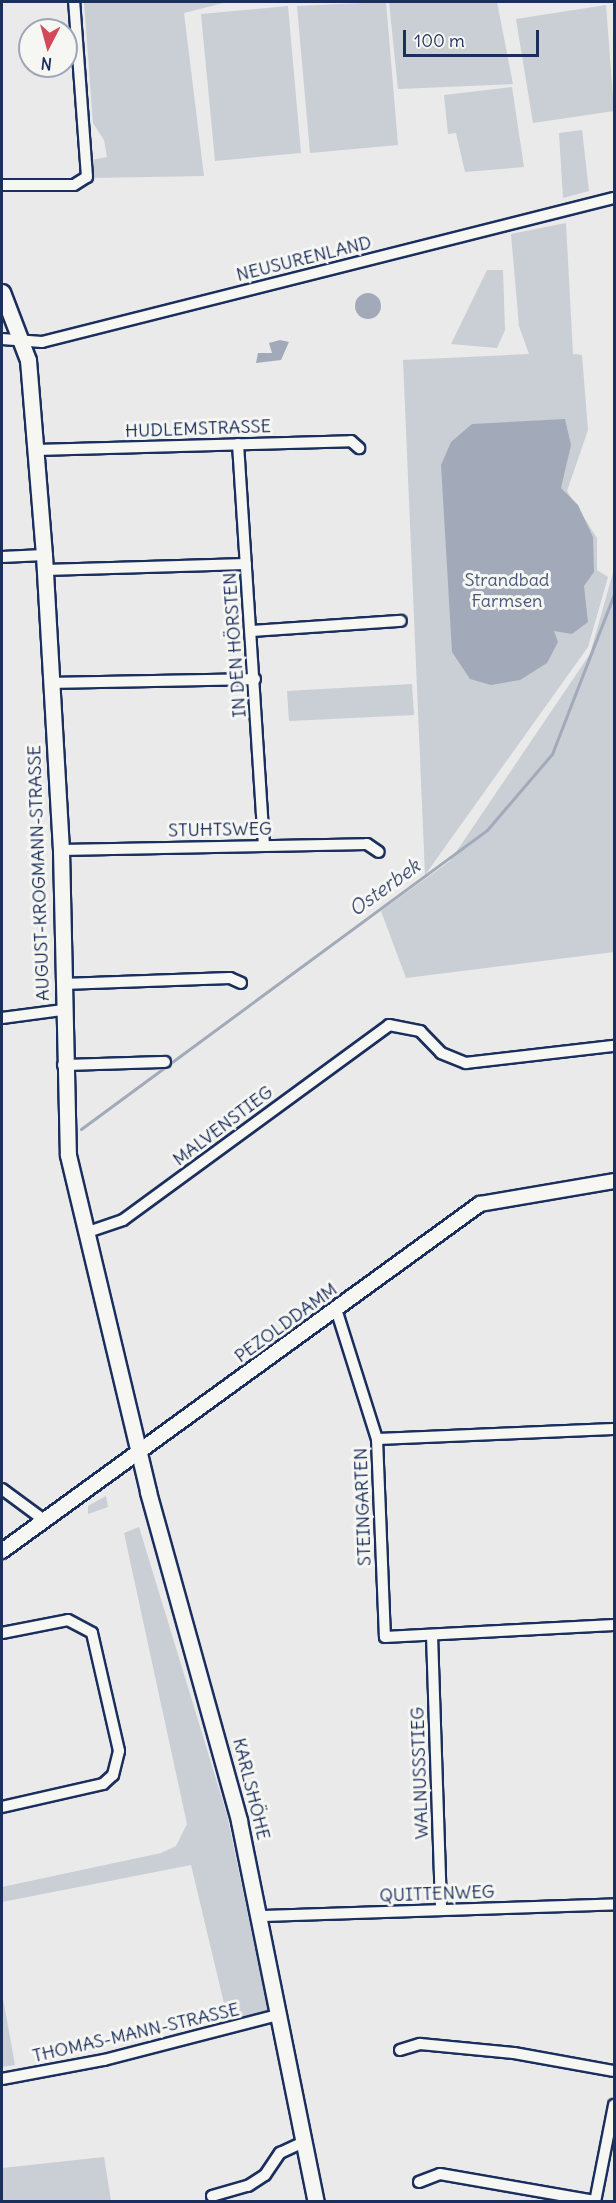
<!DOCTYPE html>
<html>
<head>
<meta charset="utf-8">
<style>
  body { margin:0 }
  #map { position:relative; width:616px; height:2203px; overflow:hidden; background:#e9eae9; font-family:Delius,sans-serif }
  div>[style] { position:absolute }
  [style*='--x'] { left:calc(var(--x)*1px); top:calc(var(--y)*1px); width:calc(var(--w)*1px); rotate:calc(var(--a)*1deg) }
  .green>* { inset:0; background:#caced5 }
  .water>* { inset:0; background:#a2aaba }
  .round { border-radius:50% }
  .stream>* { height:3px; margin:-1.5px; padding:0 1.5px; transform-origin:1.5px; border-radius:1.5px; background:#a2aaba }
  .roads { filter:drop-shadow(2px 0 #1b2f5e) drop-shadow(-2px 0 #1b2f5e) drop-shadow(0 2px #1b2f5e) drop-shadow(0 -2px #1b2f5e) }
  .minor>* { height:10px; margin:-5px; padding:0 5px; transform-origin:5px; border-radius:5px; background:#f6f6f2 }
  .tertiary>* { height:14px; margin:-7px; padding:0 7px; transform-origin:7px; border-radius:7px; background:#f6f6f2 }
  .secondary>* { height:15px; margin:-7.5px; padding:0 7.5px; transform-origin:7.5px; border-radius:7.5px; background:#f6f6f2 }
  span { translate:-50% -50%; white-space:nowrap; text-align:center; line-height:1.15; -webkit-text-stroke:6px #f6f6f2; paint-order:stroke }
  .street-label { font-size:18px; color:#1b2f5e }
  .park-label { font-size:18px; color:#47577c }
  .water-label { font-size:20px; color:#44547a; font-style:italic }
  .frame { position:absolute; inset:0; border:3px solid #1b2f5e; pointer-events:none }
  .north { position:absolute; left:18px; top:18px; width:60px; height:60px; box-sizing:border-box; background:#f6f6f2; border:2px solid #9ea6b7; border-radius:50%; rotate:186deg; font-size:16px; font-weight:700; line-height:24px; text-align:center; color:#1b2f5e }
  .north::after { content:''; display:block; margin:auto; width:21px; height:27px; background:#d1495b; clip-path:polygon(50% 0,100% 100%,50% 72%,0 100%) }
  .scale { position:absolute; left:403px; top:30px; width:136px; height:27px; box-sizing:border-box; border:3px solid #1b2f5e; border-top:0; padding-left:8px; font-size:18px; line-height:21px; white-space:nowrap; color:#1b2f5e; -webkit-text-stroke:4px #f6f6f2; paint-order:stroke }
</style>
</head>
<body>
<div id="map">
  <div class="green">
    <div style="clip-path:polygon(84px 2px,227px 2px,184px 13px,204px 176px,90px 178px,91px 160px,107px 157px,104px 140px,93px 123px)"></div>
    <div style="clip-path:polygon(386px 2px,398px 145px,310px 153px,297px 6px)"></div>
    <div style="clip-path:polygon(389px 2px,497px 2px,513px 84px,398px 89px)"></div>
    <div style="clip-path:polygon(606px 5px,614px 111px,533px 123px,516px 19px)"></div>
    <div style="clip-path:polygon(288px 6px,301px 153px,215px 161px,201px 14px)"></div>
    <div style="clip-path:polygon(512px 87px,524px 167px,465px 172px,456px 133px,448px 134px,444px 95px)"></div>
    <div style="clip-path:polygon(582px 130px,589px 191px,563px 198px,559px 133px)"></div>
    <div style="clip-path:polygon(566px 223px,573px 354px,582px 355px,588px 430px,567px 491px,597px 538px,597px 570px,608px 577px,588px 647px,425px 875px,403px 360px,529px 354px,519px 326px,511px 234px)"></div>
    <div style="clip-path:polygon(487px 270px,503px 270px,505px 330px,497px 348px,451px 344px)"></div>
    <div style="clip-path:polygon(614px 569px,614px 952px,406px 978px,381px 911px,450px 861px,590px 654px)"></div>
    <div style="clip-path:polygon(412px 684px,414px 715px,289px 721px,287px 691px)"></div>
    <div style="clip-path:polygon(106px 1496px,108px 1507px,88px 1514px,88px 1506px)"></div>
    <div style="clip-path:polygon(139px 1527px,227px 1815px,268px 2011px,228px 2020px,191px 1865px,2px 1902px,2px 1887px,161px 1853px,176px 1846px,187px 1824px,124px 1533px)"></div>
    <div style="clip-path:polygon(2px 1993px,15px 2065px,2px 2067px)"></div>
    <div style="clip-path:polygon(104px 2157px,111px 2201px,2px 2201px,2px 2168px)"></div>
  </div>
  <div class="water">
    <div class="round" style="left:355px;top:293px;width:26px;height:26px"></div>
    <div style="clip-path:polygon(280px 340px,289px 342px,281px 360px,256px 363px,258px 353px,272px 353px,269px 343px)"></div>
    <div style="clip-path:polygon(565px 419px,571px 445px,561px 488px,578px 505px,593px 537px,594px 572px,584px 586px,588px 622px,572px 634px,554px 631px,558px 642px,547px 663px,520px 680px,491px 685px,470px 679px,452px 652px,441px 465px,451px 442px,472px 424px)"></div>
  </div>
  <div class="stream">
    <div style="--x:81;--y:1129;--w:504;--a:-36.37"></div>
    <div style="--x:487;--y:830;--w:100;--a:-49.5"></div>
    <div style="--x:552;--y:754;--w:172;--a:-68.8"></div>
  </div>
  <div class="roads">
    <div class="minor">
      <div style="--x:2;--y:185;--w:72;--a:0"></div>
      <div style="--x:74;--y:185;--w:15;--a:-32"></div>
      <div style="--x:87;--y:177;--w:175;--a:-94.2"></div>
      <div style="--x:2;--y:339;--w:40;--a:4.3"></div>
      <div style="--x:42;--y:342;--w:590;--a:-14.13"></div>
      <div style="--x:238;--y:444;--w:402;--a:86.3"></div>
      <div style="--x:36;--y:450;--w:315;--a:-1.6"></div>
      <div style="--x:351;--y:441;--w:11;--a:41"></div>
      <div style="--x:2;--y:557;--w:42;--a:-2.7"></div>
      <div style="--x:45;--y:570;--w:201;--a:-1.7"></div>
      <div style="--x:253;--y:631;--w:148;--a:-3.9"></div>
      <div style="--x:52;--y:683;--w:203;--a:-1.1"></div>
      <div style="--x:61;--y:850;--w:306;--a:-1.1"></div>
      <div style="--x:367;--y:844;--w:14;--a:34"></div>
      <div style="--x:63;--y:984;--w:167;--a:-2.1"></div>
      <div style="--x:230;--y:978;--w:12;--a:24"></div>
      <div style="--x:2;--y:1018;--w:62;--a:-7.5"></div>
      <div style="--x:63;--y:1065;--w:102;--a:-1.7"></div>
      <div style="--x:85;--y:1233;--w:40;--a:-18.9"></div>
      <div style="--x:123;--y:1220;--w:330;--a:-36.2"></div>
      <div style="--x:389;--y:1025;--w:32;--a:11"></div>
      <div style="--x:420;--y:1031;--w:30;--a:46"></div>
      <div style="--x:441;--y:1053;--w:27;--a:22"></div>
      <div style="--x:466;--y:1063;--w:149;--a:-6.6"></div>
      <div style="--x:336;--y:1309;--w:136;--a:72.5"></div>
      <div style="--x:377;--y:1439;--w:198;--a:87.7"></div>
      <div style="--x:385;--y:1637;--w:229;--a:-3"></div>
      <div style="--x:377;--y:1439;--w:237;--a:-2.4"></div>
      <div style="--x:2;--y:1489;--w:52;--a:36.4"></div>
      <div style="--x:2;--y:1633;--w:67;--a:-11.1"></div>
      <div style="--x:68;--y:1620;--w:27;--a:28"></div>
      <div style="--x:92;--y:1633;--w:121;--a:77.1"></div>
      <div style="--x:119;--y:1751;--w:25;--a:104"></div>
      <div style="--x:113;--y:1775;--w:13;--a:138"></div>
      <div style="--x:103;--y:1784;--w:104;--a:167.2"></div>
      <div style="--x:432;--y:1635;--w:275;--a:88.1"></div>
      <div style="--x:261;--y:1916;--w:353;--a:-1.9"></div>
      <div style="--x:400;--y:2050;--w:21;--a:-17"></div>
      <div style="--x:420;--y:2044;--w:94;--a:5.5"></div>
      <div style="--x:514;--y:2053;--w:102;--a:10.2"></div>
      <div style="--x:2;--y:2079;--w:104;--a:-10.6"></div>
      <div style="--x:104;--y:2060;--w:180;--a:-14.5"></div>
      <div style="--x:419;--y:2182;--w:22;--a:-21"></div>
      <div style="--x:440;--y:2174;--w:157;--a:9.9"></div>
      <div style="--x:212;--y:2196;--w:37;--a:-16"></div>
      <div style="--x:248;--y:2186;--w:20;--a:-33"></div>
      <div style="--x:265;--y:2175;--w:27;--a:-56"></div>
      <div style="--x:280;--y:2153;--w:26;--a:-25"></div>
      <div style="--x:595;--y:2202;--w:99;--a:-78.9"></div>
    </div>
    <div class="tertiary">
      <div style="--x:2;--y:1551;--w:591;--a:-35.98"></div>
      <div style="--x:480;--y:1204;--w:136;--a:-9.7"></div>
    </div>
    <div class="secondary">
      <div style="--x:2;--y:292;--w:73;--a:69.1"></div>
      <div style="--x:28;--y:360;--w:196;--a:85.3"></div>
      <div style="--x:44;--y:555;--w:295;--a:86.7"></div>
      <div style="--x:61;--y:850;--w:305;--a:88.7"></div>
      <div style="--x:68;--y:1155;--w:346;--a:76.6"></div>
      <div style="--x:148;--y:1492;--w:341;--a:74.5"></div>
      <div style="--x:239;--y:1821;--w:389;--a:78.6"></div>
    </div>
  </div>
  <div class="street-label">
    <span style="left:304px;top:259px;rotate:-14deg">NEUSURENLAND</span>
    <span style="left:198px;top:429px;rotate:-2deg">HUDLEMSTRASSE</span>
    <span style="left:235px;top:645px;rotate:-94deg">IN DEN HÖRSTEN</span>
    <span style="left:220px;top:830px;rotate:-1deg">STUHTSWEG</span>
    <span style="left:39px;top:873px;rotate:-92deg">AUGUST-KROGMANN-STRASSE</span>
    <span style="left:223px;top:1126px;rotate:-37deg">MALVENSTIEG</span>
    <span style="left:286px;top:1323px;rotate:-36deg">PEZOLDDAMM</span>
    <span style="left:363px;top:1507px;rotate:-92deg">STEINGARTEN</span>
    <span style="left:420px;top:1773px;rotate:-92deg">WALNUSSSTIEG</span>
    <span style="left:251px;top:1789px;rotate:76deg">KARLSHÖHE</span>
    <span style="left:437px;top:1894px;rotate:-2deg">QUITTENWEG</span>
    <span style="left:136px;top:2033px;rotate:-13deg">THOMAS-MANN-STRASSE</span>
  </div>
  <div class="park-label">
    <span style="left:507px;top:591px">Strandbad<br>Farmsen</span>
  </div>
  <div class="water-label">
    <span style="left:384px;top:887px;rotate:-36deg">Osterbek</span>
  </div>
  <div class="frame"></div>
  <div class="north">N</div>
  <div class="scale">100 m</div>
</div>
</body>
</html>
